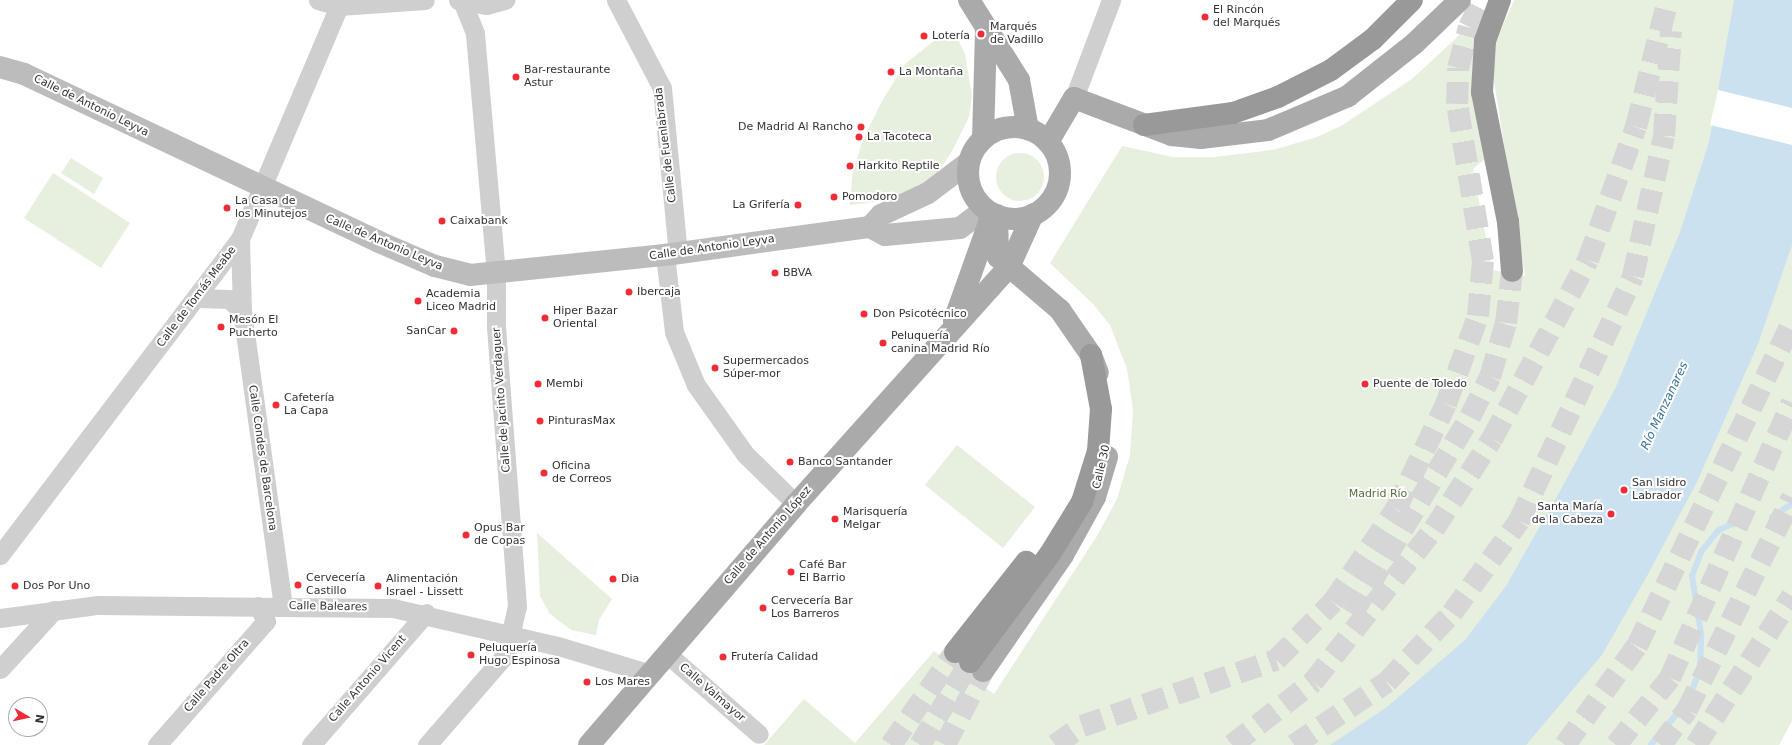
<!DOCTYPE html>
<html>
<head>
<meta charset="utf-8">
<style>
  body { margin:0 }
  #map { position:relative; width:1792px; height:745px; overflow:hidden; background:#fff; font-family:"DejaVu Sans",sans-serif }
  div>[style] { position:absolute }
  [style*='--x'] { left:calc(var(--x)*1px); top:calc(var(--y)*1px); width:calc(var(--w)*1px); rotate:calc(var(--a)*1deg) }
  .green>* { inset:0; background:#e7efdf }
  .round { border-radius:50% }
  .water>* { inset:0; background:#cbe1ef }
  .pier>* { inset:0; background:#fff }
  .stream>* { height:5.5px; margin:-2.75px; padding:0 2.75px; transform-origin:2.75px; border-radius:2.75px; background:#cbe1ef }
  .primary-tunnel>* { height:22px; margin-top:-11px; transform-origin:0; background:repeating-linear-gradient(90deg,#d6d6d6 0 22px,transparent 0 33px) }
  .highway-tunnel>* { height:22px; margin-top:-11px; transform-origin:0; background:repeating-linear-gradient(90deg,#d6d6d6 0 22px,transparent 0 33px) }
  .street>* { height:19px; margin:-9.5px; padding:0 9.5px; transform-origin:9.5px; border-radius:9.5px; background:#cfcfcf }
  .secondary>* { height:22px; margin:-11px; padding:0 11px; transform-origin:11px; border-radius:11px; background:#bcbcbc }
  .primary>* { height:22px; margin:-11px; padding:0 11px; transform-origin:11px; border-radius:11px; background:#aaa }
  .primary>.ring { margin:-11px; padding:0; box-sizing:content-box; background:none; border:22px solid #aaa; border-radius:50% }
  .highway>* { height:22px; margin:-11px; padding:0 11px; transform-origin:11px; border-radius:11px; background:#999 }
  .dots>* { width:11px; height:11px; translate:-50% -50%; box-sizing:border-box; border:2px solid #fff; border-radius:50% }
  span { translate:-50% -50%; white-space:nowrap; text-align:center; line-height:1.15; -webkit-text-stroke:4px #fff; paint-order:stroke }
  .poi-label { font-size:11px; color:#323232 }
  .left { translate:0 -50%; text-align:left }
  .right { translate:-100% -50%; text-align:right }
  .street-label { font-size:11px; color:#323232 }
  .park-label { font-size:11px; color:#53713b }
  .water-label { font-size:12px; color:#39739a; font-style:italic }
  .north { position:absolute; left:8px; top:697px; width:40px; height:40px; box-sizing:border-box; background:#fff; border:1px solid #adadad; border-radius:50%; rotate:99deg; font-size:11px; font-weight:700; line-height:16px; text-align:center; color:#323232 }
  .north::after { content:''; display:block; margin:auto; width:14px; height:18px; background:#f02c37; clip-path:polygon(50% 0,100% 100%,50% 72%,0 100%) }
</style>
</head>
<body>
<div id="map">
  <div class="green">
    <div style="clip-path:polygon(1514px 0,1792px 0,1792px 721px,1779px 745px,764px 745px,804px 699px,855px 743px,934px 651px,994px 694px,1097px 536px,1117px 499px,1130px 455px,1133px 410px,1127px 369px,1110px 325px,1093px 304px,1050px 263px,1122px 146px,1173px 157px,1215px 157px,1273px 150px,1317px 137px,1341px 126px,1412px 79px,1467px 28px,1474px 34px,1472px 93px,1485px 159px,1473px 169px,1492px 270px,1525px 276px,1493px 75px,1495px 44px)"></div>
    <div style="clip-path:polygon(955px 34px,965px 54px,972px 96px,969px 117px,951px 153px,938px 172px,914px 191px,897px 199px,850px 205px,852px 176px,862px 142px,882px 101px,905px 64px,940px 36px)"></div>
    <div class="round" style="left:996px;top:153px;width:48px;height:48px"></div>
    <div style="clip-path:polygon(71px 158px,103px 178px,94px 194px,61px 173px)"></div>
    <div style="clip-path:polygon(53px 173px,130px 223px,101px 268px,24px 218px)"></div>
    <div style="clip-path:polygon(957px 445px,1035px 507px,1003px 548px,925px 485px)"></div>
    <div style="clip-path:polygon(537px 533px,612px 599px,599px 620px,596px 635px,571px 630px,550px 614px,540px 596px)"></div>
  </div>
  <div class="water">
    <div style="clip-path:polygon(1734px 0,1792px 0,1792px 245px,1758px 344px,1697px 482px,1647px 576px,1602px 655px,1526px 745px,1330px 745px,1387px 707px,1465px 640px,1506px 586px,1560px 491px,1616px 387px,1680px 232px,1709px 142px)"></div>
  </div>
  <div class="pier">
    <div style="clip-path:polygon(1718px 90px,1792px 108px,1792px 145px,1710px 125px)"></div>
  </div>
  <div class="stream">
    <div style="--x:1772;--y:517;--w:24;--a:-33"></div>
    <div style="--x:1651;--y:745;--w:60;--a:-50.4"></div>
    <div style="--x:1689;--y:699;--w:32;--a:-70"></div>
    <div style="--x:1700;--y:669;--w:35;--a:-88"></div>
    <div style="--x:1701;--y:634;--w:59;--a:-98.8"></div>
    <div style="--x:1692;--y:576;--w:26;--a:-69"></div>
    <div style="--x:1701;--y:552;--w:28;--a:-51"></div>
    <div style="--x:1719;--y:530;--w:27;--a:-24"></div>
  </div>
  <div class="primary-tunnel">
    <div style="--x:945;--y:745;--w:83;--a:-62.8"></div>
    <div style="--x:1055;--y:745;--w:33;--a:-35"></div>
    <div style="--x:1082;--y:726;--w:205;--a:-18.8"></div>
    <div style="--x:1661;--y:745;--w:44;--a:-53.4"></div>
    <div style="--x:1687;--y:710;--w:237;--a:-63.7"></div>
  </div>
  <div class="highway-tunnel">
    <div style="--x:1352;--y:614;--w:230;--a:-59.1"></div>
    <div style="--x:1470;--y:417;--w:45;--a:-63.4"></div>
    <div style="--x:1490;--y:377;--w:56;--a:-73.5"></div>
    <div style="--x:1506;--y:323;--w:52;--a:-83.4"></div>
    <div style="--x:1276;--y:660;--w:81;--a:-45.5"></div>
    <div style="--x:1333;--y:602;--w:112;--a:-55.9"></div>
    <div style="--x:1396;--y:509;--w:116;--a:-64.5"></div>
    <div style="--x:1446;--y:404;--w:94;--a:-70"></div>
    <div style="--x:1478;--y:316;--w:55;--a:-84.8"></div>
    <div style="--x:1483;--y:261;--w:159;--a:-99.4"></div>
    <div style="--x:1457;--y:104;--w:36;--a:-88"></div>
    <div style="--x:1458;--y:68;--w:42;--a:-75"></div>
    <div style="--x:1469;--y:27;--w:30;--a:-64"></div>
    <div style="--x:891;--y:745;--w:113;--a:-55.5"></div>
    <div style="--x:920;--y:745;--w:97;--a:-58.9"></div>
    <div style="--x:1232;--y:745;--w:103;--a:-37.9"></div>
    <div style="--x:1313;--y:682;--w:195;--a:-51.7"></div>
    <div style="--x:1434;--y:529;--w:107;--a:-57.2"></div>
    <div style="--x:1492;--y:439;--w:203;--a:-61.8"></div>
    <div style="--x:1588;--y:260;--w:141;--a:-70.2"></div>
    <div style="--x:1636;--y:127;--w:131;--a:-75.9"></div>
    <div style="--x:1294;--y:745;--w:112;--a:-34.1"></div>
    <div style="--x:1387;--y:682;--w:95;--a:-46.7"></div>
    <div style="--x:1452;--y:613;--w:114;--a:-53.9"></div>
    <div style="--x:1519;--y:521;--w:270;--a:-65"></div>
    <div style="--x:1633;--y:276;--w:143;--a:-77.5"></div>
    <div style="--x:1664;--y:136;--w:105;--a:-86.2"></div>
    <div style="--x:1565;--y:745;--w:122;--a:-54"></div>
    <div style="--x:1637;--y:646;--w:359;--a:-64.4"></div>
    <div style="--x:1616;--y:745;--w:86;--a:-51.1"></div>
    <div style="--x:1670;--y:678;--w:301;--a:-66.1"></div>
    <div style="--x:1696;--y:745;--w:177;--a:-57.2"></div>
  </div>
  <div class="street">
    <div style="--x:318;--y:0;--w:22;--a:16"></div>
    <div style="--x:339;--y:6;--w:86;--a:-4"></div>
    <div style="--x:458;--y:0;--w:28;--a:10"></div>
    <div style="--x:486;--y:5;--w:20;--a:-15"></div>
    <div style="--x:616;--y:0;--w:99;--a:62.4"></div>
    <div style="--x:662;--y:88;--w:166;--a:84.5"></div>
    <div style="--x:1074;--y:98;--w:105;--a:-69.3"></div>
    <div style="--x:240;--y:239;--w:72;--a:88.4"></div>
    <div style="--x:665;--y:255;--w:78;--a:83.3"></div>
    <div style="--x:674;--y:332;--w:57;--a:67.5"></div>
    <div style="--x:696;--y:385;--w:85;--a:54.6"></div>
    <div style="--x:745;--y:454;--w:71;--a:44.4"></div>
    <div style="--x:197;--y:298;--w:32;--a:2"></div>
    <div style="--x:229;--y:299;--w:18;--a:43"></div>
    <div style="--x:242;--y:311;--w:298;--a:82.1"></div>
    <div style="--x:0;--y:555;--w:397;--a:-52.8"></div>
    <div style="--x:240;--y:239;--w:253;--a:-67"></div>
    <div style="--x:0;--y:618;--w:99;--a:-7.6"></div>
    <div style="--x:98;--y:605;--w:295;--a:0.6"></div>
    <div style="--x:393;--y:608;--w:169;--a:13"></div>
    <div style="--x:558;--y:646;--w:94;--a:16.7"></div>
    <div style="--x:666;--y:653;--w:123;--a:41.1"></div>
    <div style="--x:0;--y:669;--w:80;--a:-47.5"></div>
    <div style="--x:157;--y:745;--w:165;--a:-48.7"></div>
    <div style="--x:266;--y:621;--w:17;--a:-118"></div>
    <div style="--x:311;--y:745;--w:175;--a:-48.9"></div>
    <div style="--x:427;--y:745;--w:121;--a:-49"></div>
    <div style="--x:506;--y:654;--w:49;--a:-77.1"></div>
    <div style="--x:517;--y:606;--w:281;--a:-94.3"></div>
    <div style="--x:496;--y:326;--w:52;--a:-90"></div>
    <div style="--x:496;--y:274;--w:242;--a:-95"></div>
    <div style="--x:475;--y:33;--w:35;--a:-112"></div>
  </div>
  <div class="secondary">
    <div style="--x:0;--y:67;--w:25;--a:16"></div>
    <div style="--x:24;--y:74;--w:393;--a:25.3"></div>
    <div style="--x:379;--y:242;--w:61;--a:23.2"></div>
    <div style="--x:435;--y:266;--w:36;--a:14"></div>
    <div style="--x:470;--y:275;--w:196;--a:-5.9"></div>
    <div style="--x:665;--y:255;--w:207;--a:-7.8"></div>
    <div style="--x:870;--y:227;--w:17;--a:28"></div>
    <div style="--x:885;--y:235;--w:75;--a:-5.3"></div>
    <div style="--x:960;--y:228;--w:31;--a:-37"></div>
    <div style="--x:870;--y:227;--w:16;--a:-47"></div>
    <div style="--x:881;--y:215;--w:52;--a:-25.1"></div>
    <div style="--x:928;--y:193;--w:51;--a:-37.1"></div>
  </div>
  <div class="primary">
    <div style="--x:969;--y:0;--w:94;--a:58"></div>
    <div style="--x:1019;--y:80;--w:50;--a:79.6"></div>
    <div class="ring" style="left:968px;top:127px;width:70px;height:70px"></div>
    <div style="--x:983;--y:139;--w:107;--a:-88.4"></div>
    <div style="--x:1048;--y:142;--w:51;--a:-59.4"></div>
    <div style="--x:1074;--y:98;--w:105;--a:20.7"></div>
    <div style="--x:1172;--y:135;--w:29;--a:6"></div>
    <div style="--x:1201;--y:138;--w:67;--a:-6.8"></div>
    <div style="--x:1268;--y:130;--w:87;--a:-23"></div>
    <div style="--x:1348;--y:96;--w:85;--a:-38.3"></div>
    <div style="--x:1415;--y:43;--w:62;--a:-43.7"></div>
    <div style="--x:997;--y:215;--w:42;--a:88.6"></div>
    <div style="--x:998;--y:257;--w:82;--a:40.5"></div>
    <div style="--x:1060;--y:310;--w:55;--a:55.4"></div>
    <div style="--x:1091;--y:355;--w:19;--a:69"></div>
    <div style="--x:954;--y:321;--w:114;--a:-70.4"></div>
    <div style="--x:983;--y:671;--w:141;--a:-55.4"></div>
    <div style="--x:1063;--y:555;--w:66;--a:-61.1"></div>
    <div style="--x:1095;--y:497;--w:42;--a:-73.3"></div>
    <div style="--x:589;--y:745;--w:318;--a:-49.3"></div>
    <div style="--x:796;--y:504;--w:319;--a:-48.1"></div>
    <div style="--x:1009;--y:267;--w:58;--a:-65.6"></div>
  </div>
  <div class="highway">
    <div style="--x:1500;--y:0;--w:44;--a:110.1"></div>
    <div style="--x:1485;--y:41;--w:51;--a:93.4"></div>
    <div style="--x:1482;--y:92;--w:133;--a:78.7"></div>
    <div style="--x:1508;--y:222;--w:49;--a:85.3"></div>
    <div style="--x:1144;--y:125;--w:90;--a:-7.7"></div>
    <div style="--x:1233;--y:113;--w:48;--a:-19.6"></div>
    <div style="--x:1278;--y:97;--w:59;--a:-27"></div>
    <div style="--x:1331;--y:70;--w:52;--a:-36.4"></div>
    <div style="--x:1373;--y:39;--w:55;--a:-45"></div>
    <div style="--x:955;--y:652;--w:115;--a:-51.7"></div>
    <div style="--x:970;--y:662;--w:134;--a:-53.5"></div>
    <div style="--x:1050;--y:554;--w:61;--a:-58.4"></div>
    <div style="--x:1082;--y:502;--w:53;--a:-72.6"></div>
    <div style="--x:1098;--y:451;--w:42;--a:-85.9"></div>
    <div style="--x:1101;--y:409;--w:55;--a:-100.5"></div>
  </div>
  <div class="dots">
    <div style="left:1205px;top:17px;background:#f02c37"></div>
    <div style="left:981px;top:34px;background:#f02c37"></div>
    <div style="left:924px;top:36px;background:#f02c37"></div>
    <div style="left:891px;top:72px;background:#f02c37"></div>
    <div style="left:516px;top:77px;background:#f02c37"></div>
    <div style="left:861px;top:127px;background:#f02c37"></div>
    <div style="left:859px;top:137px;background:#f02c37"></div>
    <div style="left:850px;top:166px;background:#f02c37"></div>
    <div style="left:834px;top:197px;background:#f02c37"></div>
    <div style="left:798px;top:205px;background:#f02c37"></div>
    <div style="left:227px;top:208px;background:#f02c37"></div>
    <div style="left:442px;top:221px;background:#f02c37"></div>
    <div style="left:775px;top:273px;background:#f02c37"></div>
    <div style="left:629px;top:292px;background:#f02c37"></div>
    <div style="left:418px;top:301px;background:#f02c37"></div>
    <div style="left:864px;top:314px;background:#f02c37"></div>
    <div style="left:545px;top:318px;background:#f02c37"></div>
    <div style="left:221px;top:327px;background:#f02c37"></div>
    <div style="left:454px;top:331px;background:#f02c37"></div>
    <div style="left:883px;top:343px;background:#f02c37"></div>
    <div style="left:715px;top:368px;background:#f02c37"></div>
    <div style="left:538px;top:384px;background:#f02c37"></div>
    <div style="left:1365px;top:384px;background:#f02c37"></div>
    <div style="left:276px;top:405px;background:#f02c37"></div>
    <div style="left:540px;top:421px;background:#f02c37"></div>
    <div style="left:790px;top:462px;background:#f02c37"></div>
    <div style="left:544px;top:473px;background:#f02c37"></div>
    <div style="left:1624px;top:490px;background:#f02c37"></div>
    <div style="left:1611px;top:514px;background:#f02c37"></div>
    <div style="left:835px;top:519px;background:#f02c37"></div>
    <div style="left:466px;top:535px;background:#f02c37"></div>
    <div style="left:791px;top:572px;background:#f02c37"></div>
    <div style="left:613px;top:579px;background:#f02c37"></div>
    <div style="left:298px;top:585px;background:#f02c37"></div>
    <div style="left:15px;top:586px;background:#f02c37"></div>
    <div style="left:378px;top:586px;background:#f02c37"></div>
    <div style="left:763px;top:608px;background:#f02c37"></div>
    <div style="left:471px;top:655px;background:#f02c37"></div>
    <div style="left:723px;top:657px;background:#f02c37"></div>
    <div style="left:587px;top:682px;background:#f02c37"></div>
  </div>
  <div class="poi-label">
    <span class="left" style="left:1213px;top:17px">El Rincón<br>del Marqués</span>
    <span class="left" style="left:990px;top:34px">Marqués<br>de Vadillo</span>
    <span class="left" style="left:932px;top:36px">Lotería</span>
    <span class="left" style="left:524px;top:77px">Bar-restaurante<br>Astur</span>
    <span class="left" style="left:899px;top:72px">La Montaña</span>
    <span class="right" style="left:853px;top:127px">De Madrid Al Rancho</span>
    <span class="left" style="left:867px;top:137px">La Tacoteca</span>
    <span class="left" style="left:858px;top:166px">Harkito Reptile</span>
    <span class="left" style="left:842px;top:197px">Pomodoro</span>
    <span class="left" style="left:235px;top:208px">La Casa de<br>los Minutejos</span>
    <span class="right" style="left:790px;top:205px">La Grifería</span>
    <span class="left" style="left:450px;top:221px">Caixabank</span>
    <span class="left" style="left:783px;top:273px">BBVA</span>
    <span class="left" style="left:637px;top:292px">Ibercaja</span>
    <span class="left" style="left:426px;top:301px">Academia<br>Liceo Madrid</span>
    <span class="left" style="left:553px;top:318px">Hiper Bazar<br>Oriental</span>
    <span class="left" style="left:873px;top:314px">Don Psicotécnico</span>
    <span class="left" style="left:229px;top:327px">Mesón El<br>Pucherto</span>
    <span class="right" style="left:446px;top:331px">SanCar</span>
    <span class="left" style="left:891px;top:343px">Peluquería<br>canina Madrid Río</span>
    <span class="left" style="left:723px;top:368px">Supermercados<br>Súper-mor</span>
    <span class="left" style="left:546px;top:384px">Membi</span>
    <span class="left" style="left:1373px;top:384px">Puente de Toledo</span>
    <span class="left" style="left:284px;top:405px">Cafetería<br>La Capa</span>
    <span class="left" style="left:548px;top:421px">PinturasMax</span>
    <span class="left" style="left:798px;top:462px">Banco Santander</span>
    <span class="left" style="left:552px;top:473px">Oficina<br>de Correos</span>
    <span class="left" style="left:1632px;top:490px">San Isidro<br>Labrador</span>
    <span class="right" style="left:1603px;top:514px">Santa María<br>de la Cabeza</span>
    <span class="left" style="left:843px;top:519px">Marisquería<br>Melgar</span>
    <span class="left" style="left:474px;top:535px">Opus Bar<br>de Copas</span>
    <span class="left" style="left:799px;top:572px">Café Bar<br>El Barrio</span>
    <span class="left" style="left:306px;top:585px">Cervecería<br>Castillo</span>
    <span class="left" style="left:621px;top:579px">Dia</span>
    <span class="left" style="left:386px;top:586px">Alimentación<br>Israel - Lissett</span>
    <span class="left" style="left:23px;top:586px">Dos Por Uno</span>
    <span class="left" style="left:771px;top:608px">Cervecería Bar<br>Los Barreros</span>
    <span class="left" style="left:479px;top:655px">Peluquería<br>Hugo Espinosa</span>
    <span class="left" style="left:731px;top:657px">Frutería Calidad</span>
    <span class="left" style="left:595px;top:682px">Los Mares</span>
  </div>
  <div class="street-label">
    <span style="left:91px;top:106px;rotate:26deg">Calle de Antonio Leyva</span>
    <span style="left:666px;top:145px;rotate:-97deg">Calle de Fuenlabrada</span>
    <span style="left:384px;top:243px;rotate:23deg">Calle de Antonio Leyva</span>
    <span style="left:712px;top:248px;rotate:-8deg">Calle de Antonio Leyva</span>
    <span style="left:197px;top:297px;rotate:-53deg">Calle de Tomás Meabe</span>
    <span style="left:502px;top:400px;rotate:-94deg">Calle de Jacinto Verdaguer</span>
    <span style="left:262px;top:458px;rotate:82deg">Calle Condes de Barcelona</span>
    <span style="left:1102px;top:467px;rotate:-77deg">Calle 30</span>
    <span style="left:768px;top:536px;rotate:-49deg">Calle de Antonio López</span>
    <span style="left:328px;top:607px;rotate:1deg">Calle Baleares</span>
    <span style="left:217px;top:676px;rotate:-49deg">Calle Padre Oltra</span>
    <span style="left:368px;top:679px;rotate:-49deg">Calle Antonio Vicent</span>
    <span style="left:712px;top:693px;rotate:41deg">Calle Valmayor</span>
  </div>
  <div class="park-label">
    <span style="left:1378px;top:494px">Madrid Río</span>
  </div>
  <div class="water-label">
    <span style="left:1665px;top:406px;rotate:-65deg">Río Manzanares</span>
  </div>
  <div class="north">N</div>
</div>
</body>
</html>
